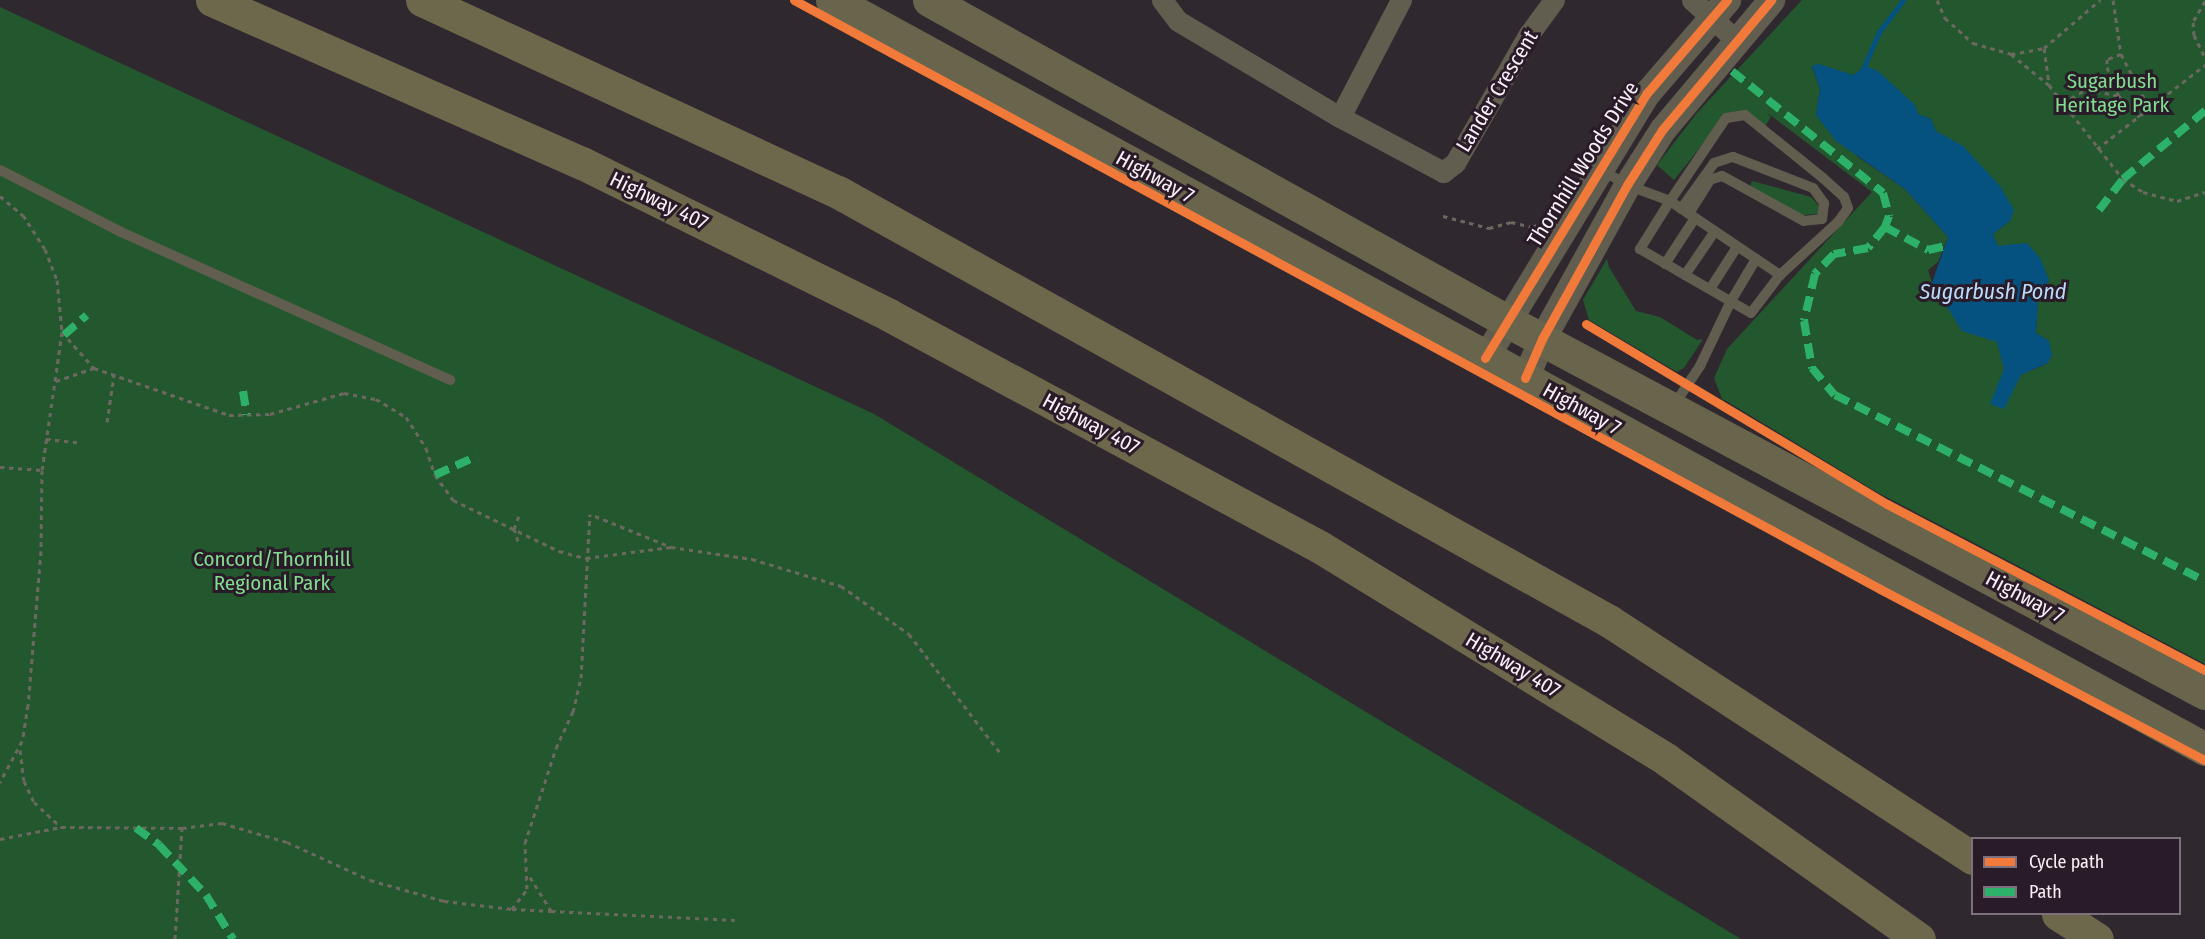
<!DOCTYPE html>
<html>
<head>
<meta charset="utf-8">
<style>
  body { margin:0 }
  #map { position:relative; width:2205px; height:939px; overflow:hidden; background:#30282f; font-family:"Fira Sans Condensed",sans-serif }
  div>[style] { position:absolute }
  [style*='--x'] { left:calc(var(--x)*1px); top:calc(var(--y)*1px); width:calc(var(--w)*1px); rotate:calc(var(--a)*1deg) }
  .green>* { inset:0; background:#23582f }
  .water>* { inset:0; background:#05517f }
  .stream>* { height:5px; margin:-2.5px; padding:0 2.5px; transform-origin:2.5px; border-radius:2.5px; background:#05517f }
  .path>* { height:3px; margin-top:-1.5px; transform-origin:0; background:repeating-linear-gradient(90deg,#6c6860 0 4.5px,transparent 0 9px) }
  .service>* { height:10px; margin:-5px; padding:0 5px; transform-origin:5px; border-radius:5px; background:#615d4f }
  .minor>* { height:21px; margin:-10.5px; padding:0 10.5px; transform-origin:10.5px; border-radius:10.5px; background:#615d4f }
  .tertiary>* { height:27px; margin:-13.5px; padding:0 13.5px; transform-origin:13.5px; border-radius:13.5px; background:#615d4f }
  .primary>* { height:33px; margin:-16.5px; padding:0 16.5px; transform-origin:16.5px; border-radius:16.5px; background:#69644c }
  .motorway>* { height:33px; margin:-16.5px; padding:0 16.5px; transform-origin:16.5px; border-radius:16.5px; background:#6d684b }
  .quiet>* { height:8px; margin-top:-4px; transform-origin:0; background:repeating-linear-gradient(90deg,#2db169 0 15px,transparent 0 23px) }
  .cycleway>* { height:9px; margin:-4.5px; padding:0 4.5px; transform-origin:4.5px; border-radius:4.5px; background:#f17a3a }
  span { translate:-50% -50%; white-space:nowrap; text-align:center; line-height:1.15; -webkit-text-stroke:6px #291b28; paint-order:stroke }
  .park-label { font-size:21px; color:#81dc90 }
  .street-label { font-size:21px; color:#f9eff9 }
  .water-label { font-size:22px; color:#badcfa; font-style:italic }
  .legend { position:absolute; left:1971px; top:837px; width:210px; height:78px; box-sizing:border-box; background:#291b28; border:2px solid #7c707c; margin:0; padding:8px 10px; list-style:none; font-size:18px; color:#f9eff9 }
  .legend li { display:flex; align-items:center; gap:12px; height:30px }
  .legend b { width:30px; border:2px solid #7c707c }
</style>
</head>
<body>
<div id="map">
  <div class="green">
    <div style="clip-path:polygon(evenodd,1802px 0,2205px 0,2205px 664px,1875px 491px,1723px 399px,1726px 409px,1714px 378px,1727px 349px,1872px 192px,1766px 112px,1771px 117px,1763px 130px,1742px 114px,1722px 120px,1674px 180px,1657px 165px,1697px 113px,1802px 0,1866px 66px,1915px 105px,1918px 114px,1931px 119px,1936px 131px,2010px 221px,1993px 234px,1998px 246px,2041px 262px,2049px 280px,2038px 302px,2036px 333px,2049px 341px,2048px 363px,2033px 370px,1932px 283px,1928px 270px,1938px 262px,1948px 237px,1905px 189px,1858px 157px,1816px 115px,1820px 89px,1812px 67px,1853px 75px,1866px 66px)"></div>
    <div style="clip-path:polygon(0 7px,874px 414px,1741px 939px,0 939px)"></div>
    <div style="clip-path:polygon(1752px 181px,1811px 197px,1819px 206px,1818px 214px,1802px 215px,1750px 187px)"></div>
    <div style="clip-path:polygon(1607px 259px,1609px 267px,1636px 311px,1660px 317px,1697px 340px,1703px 339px,1684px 368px,1677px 372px,1589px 320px,1583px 300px)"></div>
  </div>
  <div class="water">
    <div style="clip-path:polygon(1819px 64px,1853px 75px,1866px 66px,1878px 71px,1915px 105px,1918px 114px,1931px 119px,1936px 131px,1963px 146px,2000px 186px,2014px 210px,2010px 221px,1993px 234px,1998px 246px,2027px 243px,2040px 258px,2049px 280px,2038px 302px,2036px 333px,2049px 341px,2052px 355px,2048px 363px,2021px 375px,2004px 409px,1990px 404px,2004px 369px,1997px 342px,1962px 331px,1932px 283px,1948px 237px,1905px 189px,1836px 141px,1816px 115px,1820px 89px,1812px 66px)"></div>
  </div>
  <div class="stream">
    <div style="--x:1862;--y:71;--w:43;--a:-66.4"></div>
    <div style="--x:1879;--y:32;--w:40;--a:-53"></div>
  </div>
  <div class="path">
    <div style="--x:1937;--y:0;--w:20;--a:66"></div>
    <div style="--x:1945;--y:18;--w:38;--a:42"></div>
    <div style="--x:1973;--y:43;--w:40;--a:16"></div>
    <div style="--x:2011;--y:54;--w:34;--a:-10"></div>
    <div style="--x:2044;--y:48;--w:74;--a:-40.6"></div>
    <div style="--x:2113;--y:0;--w:55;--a:81.6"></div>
    <div style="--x:2121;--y:54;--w:61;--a:62.6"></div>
    <div style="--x:2205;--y:1;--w:24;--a:120"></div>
    <div style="--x:2193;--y:22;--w:13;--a:86"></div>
    <div style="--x:2194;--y:35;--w:25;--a:64"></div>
    <div style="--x:2044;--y:48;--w:37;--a:82"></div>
    <div style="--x:2011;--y:54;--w:49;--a:39.2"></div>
    <div style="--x:2049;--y:85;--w:120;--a:51.8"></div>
    <div style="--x:2123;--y:179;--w:24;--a:33"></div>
    <div style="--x:2143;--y:192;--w:35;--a:15"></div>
    <div style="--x:2177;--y:201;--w:29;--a:-18"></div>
    <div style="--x:2121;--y:54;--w:15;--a:160"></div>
    <div style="--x:2107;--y:59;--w:8;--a:90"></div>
    <div style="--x:2107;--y:67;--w:31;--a:68"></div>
    <div style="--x:2119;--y:96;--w:29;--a:46"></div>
    <div style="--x:2066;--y:106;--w:9;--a:-58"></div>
    <div style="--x:2071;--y:98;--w:18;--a:-29"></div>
    <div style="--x:2087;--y:89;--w:33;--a:12"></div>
    <div style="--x:2097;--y:149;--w:137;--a:-37.9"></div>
    <div style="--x:0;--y:196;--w:30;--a:40"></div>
    <div style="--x:23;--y:215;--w:40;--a:57.1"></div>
    <div style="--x:45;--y:249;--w:33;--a:69"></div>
    <div style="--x:57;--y:280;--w:52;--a:84.5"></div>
    <div style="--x:62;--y:332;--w:139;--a:98.2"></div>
    <div style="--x:42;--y:470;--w:81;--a:90.7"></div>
    <div style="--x:41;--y:551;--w:155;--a:94.8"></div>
    <div style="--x:28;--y:705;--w:36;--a:99"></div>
    <div style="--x:22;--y:741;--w:47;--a:118.2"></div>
    <div style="--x:1443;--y:216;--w:48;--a:14.6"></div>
    <div style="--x:1489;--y:228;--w:23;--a:-15"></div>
    <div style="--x:1511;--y:222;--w:22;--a:13"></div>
    <div style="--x:1532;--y:227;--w:10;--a:-24"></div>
    <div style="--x:62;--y:332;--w:48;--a:48.4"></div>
    <div style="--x:94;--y:368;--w:143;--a:19.2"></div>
    <div style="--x:229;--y:415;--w:41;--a:-1.4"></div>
    <div style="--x:270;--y:414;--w:77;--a:-15.8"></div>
    <div style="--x:344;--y:393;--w:33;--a:11"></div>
    <div style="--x:376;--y:399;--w:35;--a:31"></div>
    <div style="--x:406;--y:417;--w:37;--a:57"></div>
    <div style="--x:426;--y:448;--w:28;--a:72"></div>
    <div style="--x:435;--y:475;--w:31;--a:54"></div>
    <div style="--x:453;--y:500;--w:118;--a:25.7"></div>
    <div style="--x:559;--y:551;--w:28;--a:15"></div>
    <div style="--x:586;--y:558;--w:86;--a:-7.4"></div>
    <div style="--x:56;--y:381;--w:40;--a:-18.9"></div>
    <div style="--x:107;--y:422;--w:48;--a:-81.5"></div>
    <div style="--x:46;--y:439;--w:31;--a:6"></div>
    <div style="--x:0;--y:467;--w:42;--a:4.1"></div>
    <div style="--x:595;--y:516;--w:82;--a:22.2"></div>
    <div style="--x:671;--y:547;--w:82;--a:8.4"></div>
    <div style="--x:752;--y:559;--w:93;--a:16.9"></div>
    <div style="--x:841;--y:586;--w:83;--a:35.2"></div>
    <div style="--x:909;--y:634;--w:151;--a:52.5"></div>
    <div style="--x:518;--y:541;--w:13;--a:-108"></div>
    <div style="--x:514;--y:529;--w:15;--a:-70"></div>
    <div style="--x:20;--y:750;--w:31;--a:83"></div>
    <div style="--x:24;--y:781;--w:23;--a:65"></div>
    <div style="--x:34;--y:802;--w:37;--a:43"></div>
    <div style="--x:0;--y:839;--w:62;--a:-11.1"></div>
    <div style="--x:61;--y:827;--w:121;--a:0.5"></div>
    <div style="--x:182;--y:828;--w:40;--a:-7.1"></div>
    <div style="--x:222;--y:823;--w:68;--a:16.3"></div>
    <div style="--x:287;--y:842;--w:91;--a:24.6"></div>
    <div style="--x:370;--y:880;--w:77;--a:15.8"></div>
    <div style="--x:444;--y:901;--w:68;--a:6.7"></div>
    <div style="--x:512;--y:909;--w:25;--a:-53"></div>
    <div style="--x:527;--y:889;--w:46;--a:-92.5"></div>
    <div style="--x:525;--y:843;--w:100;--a:-71.9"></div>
    <div style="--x:556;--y:748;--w:40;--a:-65"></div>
    <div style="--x:573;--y:712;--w:35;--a:-77"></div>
    <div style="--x:581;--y:678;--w:164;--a:-86.9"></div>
    <div style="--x:530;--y:877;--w:40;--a:58"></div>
    <div style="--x:551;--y:911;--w:184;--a:2.8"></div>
    <div style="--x:512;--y:909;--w:39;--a:3"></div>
    <div style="--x:175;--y:939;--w:111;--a:-86.4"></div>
  </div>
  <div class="service">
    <div style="--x:0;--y:170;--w:136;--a:27.1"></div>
    <div style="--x:121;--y:232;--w:361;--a:24.2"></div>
    <div style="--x:1602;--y:170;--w:29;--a:31"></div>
    <div style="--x:1627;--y:185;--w:46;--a:20.4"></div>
    <div style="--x:1670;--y:201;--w:57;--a:122"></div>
    <div style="--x:1640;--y:249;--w:128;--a:30"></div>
    <div style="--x:1751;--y:313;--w:48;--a:-52.7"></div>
    <div style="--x:1780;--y:275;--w:79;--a:-42.4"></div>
    <div style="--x:1838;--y:222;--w:17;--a:-54"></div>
    <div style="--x:1848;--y:208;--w:12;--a:-110"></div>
    <div style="--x:1844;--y:197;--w:28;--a:-138"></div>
    <div style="--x:1823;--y:178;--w:100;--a:-141.1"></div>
    <div style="--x:1745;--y:115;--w:19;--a:171"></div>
    <div style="--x:1726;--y:118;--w:100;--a:124"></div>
    <div style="--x:1670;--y:201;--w:133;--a:33.9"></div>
    <div style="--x:1681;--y:209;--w:57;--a:-54.3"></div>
    <div style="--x:1714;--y:163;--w:20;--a:-18"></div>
    <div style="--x:1733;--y:157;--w:86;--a:21.2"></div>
    <div style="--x:1813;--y:188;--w:19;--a:54"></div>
    <div style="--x:1824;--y:203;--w:16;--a:97"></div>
    <div style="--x:1822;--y:219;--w:18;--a:174"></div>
    <div style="--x:1804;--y:221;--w:94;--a:-151.2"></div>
    <div style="--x:1722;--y:176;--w:13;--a:162"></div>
    <div style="--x:1710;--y:180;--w:40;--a:122"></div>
    <div style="--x:1665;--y:264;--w:55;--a:-56.9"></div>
    <div style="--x:1685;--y:275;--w:53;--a:-55.7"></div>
    <div style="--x:1710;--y:289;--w:50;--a:-57.3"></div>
    <div style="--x:1674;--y:405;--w:47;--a:-56.3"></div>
    <div style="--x:1700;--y:366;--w:72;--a:-64.5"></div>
    <div style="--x:1731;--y:301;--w:49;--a:-59.2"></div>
  </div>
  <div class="minor">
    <div style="--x:1162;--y:0;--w:26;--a:53"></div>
    <div style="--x:1178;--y:21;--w:188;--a:30.7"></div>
    <div style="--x:1340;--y:117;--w:117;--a:28.1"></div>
    <div style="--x:1443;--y:172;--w:15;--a:-37"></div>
    <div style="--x:1455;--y:163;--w:149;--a:-60.2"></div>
    <div style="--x:1529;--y:34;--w:42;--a:-53.7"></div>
    <div style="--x:1692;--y:0;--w:59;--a:42.3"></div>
    <div style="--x:1340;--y:117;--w:132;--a:-62.5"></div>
  </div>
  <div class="tertiary">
    <div style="--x:1485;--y:358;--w:311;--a:-58.6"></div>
    <div style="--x:1647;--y:93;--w:123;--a:-49.3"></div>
    <div style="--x:1525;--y:378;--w:43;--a:-66.4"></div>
    <div style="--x:1542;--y:339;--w:176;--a:-61.1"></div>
    <div style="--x:1627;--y:185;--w:65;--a:-57.5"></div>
    <div style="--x:1662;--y:130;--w:170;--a:-50"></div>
  </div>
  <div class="primary">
    <div style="--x:832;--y:0;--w:1564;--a:28.61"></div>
    <div style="--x:929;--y:0;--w:661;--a:29.05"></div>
    <div style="--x:1507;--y:321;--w:791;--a:28.06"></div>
  </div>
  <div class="motorway">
    <div style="--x:212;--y:0;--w:404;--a:23.8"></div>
    <div style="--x:582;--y:163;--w:343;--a:26.3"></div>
    <div style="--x:889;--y:315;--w:489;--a:28.3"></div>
    <div style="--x:1320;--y:547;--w:407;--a:31.5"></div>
    <div style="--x:1667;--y:760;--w:309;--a:35.4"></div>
    <div style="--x:422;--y:0;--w:458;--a:24.8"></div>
    <div style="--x:838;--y:192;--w:882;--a:29.09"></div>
    <div style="--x:1609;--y:621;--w:434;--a:33.1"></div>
    <div style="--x:2058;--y:914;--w:46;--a:32.7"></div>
  </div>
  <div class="quiet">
    <div style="--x:1732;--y:71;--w:194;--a:38.9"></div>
    <div style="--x:1883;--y:193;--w:24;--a:75"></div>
    <div style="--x:1889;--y:216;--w:12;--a:110"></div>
    <div style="--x:1885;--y:227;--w:49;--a:28.1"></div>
    <div style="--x:1928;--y:250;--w:22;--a:-13"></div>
    <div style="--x:2099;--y:210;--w:39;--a:-52"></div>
    <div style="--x:2123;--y:179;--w:107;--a:-39.7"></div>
    <div style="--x:1885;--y:227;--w:27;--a:129"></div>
    <div style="--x:1868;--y:248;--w:35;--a:170"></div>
    <div style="--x:1834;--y:254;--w:28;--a:134"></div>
    <div style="--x:1815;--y:274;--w:48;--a:103.2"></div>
    <div style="--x:1804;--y:321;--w:48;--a:80.3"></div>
    <div style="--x:1812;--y:368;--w:35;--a:50"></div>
    <div style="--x:1835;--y:395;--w:414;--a:26.7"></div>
    <div style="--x:64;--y:335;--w:30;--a:-41"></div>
    <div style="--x:243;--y:391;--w:24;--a:81"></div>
    <div style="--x:435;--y:475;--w:46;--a:-24.3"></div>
    <div style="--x:136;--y:828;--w:29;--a:36"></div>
    <div style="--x:159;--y:845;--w:69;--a:46.8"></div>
    <div style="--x:206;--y:895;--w:52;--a:58.5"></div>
  </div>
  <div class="cycleway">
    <div style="--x:794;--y:0;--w:1235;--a:28.47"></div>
    <div style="--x:1880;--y:589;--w:367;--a:27.8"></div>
    <div style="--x:1586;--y:324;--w:351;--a:30.9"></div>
    <div style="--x:1887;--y:504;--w:359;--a:27.6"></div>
    <div style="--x:1485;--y:358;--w:311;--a:-58.6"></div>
    <div style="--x:1647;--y:93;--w:123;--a:-49.3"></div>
    <div style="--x:1525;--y:378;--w:43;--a:-66.4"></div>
    <div style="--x:1542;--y:339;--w:176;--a:-61.1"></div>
    <div style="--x:1627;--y:185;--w:65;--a:-57.5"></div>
    <div style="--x:1662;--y:130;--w:170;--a:-50"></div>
  </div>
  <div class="park-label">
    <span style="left:2112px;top:93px">Sugarbush<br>Heritage Park</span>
    <span style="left:272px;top:571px">Concord/Thornhill<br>Regional Park</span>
  </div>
  <div class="street-label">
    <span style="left:1497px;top:91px;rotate:-59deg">Lander Crescent</span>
    <span style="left:1583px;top:164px;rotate:-58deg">Thornhill Woods Drive</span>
    <span style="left:1155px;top:177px;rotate:29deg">Highway 7</span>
    <span style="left:659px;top:201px;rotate:26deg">Highway 407</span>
    <span style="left:1582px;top:409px;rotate:29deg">Highway 7</span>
    <span style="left:1091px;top:424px;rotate:28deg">Highway 407</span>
    <span style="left:2025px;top:597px;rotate:28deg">Highway 7</span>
    <span style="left:1513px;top:665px;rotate:31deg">Highway 407</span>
  </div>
  <div class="water-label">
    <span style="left:1993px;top:292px">Sugarbush Pond</span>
  </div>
  <ul class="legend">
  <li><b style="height:8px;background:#f17a3a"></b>Cycle path</li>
  <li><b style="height:8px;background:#2db169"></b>Path</li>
  </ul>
</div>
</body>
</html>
